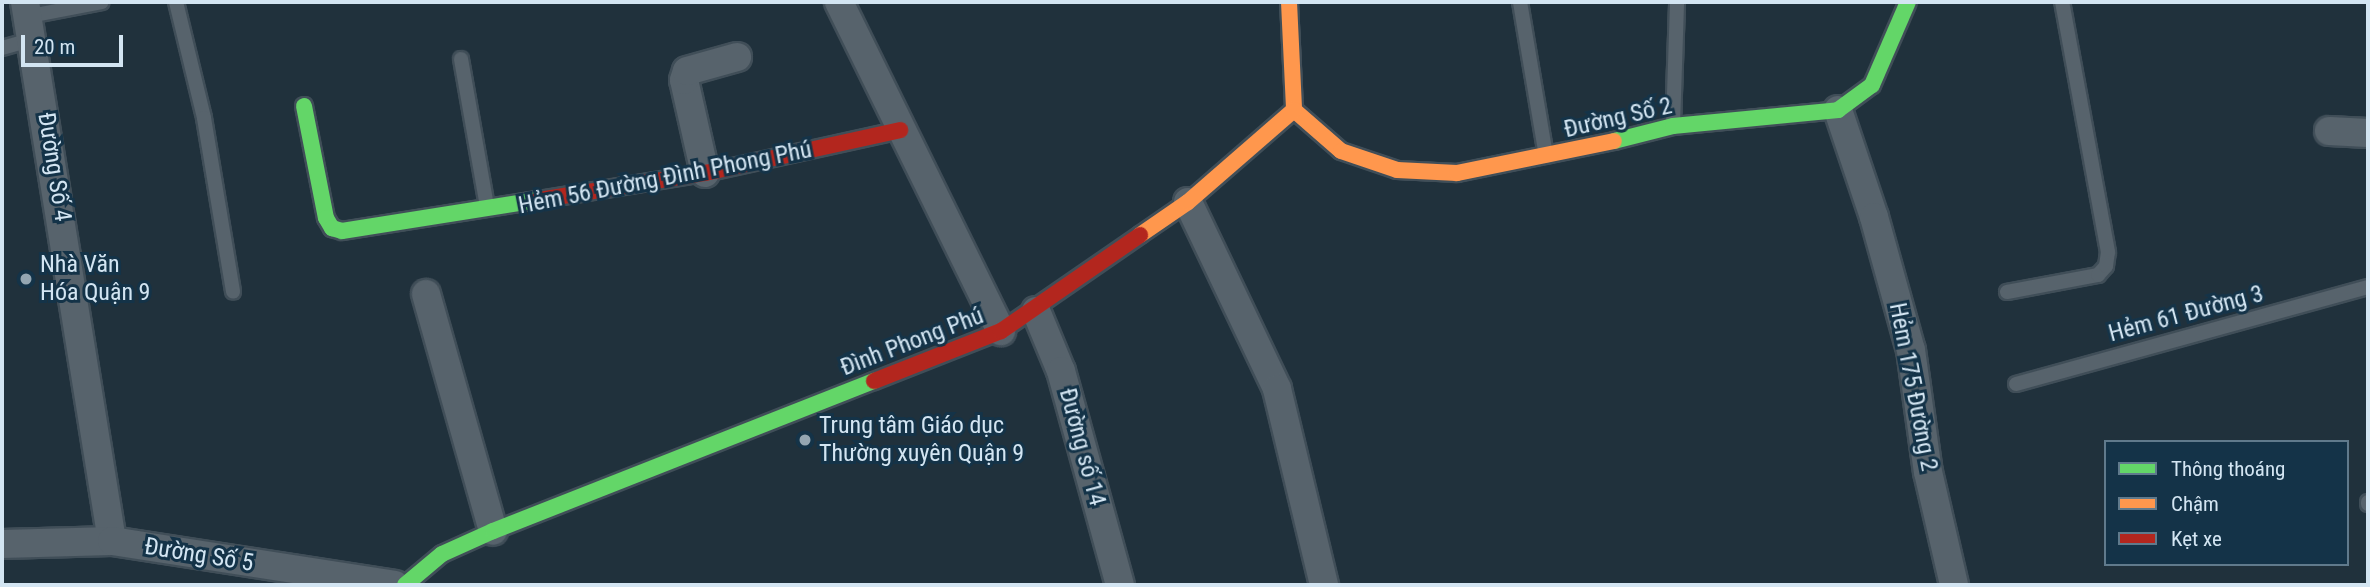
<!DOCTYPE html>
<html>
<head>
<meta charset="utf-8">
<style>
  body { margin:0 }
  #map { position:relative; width:2370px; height:587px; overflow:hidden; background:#20313c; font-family:"Roboto Condensed",sans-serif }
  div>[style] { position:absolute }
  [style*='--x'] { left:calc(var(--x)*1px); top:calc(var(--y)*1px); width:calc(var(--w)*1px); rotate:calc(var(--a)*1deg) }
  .roads { filter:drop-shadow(2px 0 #404e58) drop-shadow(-2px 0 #404e58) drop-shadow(0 2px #404e58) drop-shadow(0 -2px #404e58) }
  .lane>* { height:14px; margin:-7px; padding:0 7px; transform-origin:7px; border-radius:7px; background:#57636c }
  .street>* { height:28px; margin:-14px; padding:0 14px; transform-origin:14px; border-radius:14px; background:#57636c }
  .fast>* { height:16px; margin:-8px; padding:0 8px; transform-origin:8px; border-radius:8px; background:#63d668 }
  .slow>* { height:16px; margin:-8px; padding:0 8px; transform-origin:8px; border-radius:8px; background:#ff974d }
  .jam>* { height:16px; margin:-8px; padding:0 8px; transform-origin:8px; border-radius:8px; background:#b3261e }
  .dots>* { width:19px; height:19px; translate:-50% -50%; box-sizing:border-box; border:4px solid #143348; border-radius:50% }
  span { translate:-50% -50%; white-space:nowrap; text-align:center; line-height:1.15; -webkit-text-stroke:6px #143348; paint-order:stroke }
  .street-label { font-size:24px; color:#d3e5f2 }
  .poi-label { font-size:24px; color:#d3e5f2 }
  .left { translate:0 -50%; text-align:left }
  .frame { position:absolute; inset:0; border:4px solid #d3e5f2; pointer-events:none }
  .legend { position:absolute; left:2104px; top:440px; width:245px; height:126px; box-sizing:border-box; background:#143348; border:2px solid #607a8c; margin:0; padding:9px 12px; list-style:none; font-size:21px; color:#d3e5f2 }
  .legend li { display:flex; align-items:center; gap:14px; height:35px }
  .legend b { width:35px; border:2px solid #607a8c }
  .scale { position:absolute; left:21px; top:35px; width:102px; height:32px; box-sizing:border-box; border:4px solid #d3e5f2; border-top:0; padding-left:9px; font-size:21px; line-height:24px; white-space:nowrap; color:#d3e5f2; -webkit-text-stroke:5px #143348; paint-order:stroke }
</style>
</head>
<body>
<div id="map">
  <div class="roads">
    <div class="lane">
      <div style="--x:176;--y:2;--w:119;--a:76.4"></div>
      <div style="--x:204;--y:118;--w:176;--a:80.5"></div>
      <div style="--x:1520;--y:2;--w:156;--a:80.4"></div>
      <div style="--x:30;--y:16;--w:73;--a:-11"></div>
      <div style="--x:2;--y:48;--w:33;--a:-16"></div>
      <div style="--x:461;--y:59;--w:149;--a:80"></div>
      <div style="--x:1673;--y:125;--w:123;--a:-88.1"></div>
      <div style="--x:2007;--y:292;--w:93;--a:-10.6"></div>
      <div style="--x:2098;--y:275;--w:12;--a:-48"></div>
      <div style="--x:2106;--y:266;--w:14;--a:-82"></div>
      <div style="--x:2108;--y:252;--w:254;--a:-100.4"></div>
      <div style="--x:2016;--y:384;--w:365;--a:-15.4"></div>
      <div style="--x:2368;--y:502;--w:2;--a:90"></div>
    </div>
    <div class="street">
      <div style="--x:25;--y:2;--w:546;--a:80.83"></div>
      <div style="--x:839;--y:2;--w:367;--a:63.8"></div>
      <div style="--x:1838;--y:110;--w:113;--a:71.4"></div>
      <div style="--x:1874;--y:217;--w:138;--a:74.5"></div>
      <div style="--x:1911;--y:350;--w:123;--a:82.1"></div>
      <div style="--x:1928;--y:472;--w:116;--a:77"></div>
      <div style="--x:2329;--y:131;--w:39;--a:3"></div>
      <div style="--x:705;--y:173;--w:95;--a:-102.7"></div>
      <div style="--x:684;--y:80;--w:9;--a:-72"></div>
      <div style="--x:687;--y:71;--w:52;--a:-15.6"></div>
      <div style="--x:1188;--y:202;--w:207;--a:64.5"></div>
      <div style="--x:1277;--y:389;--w:202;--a:76.5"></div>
      <div style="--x:426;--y:294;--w:246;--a:74.2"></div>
      <div style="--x:1036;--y:311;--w:65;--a:67.4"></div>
      <div style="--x:1061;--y:371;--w:222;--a:74.6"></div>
      <div style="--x:2;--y:544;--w:110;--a:-1.6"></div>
      <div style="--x:112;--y:541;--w:286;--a:8.8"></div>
    </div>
    <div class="fast">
      <div style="--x:304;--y:106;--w:114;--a:78.9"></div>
      <div style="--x:326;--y:218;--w:12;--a:59"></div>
      <div style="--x:332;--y:228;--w:10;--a:17"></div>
      <div style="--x:342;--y:231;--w:198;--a:-9"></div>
      <div style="--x:1614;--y:141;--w:61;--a:-14.3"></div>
      <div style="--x:1673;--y:126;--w:166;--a:-5.5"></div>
      <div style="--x:1838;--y:110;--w:42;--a:-36.3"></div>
      <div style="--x:1872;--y:85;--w:90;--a:-66.6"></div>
      <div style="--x:405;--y:585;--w:48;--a:-40"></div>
      <div style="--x:442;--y:554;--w:56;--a:-24.3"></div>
      <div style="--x:493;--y:531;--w:409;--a:-21.5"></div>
    </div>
    <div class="slow">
      <div style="--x:1289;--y:2;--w:108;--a:87.3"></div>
      <div style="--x:1294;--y:110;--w:62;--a:41.1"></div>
      <div style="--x:1341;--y:151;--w:59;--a:18.7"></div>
      <div style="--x:1397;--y:170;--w:60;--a:2.9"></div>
      <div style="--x:1457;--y:173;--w:160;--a:-11.5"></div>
      <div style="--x:1140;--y:235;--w:58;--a:-34.5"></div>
      <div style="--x:1188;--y:202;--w:140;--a:-41"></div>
    </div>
    <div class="jam">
      <div style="--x:538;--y:200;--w:169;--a:-9.2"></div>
      <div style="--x:705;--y:173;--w:200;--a:-12.4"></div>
      <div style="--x:874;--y:381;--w:136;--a:-21.5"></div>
      <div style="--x:1001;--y:331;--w:169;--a:-34.6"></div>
    </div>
  </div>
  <div class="dots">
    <div style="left:26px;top:279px;background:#94a6b2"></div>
    <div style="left:805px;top:440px;background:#94a6b2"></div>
  </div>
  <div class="street-label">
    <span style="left:1618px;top:118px;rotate:-13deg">Đường Số 2</span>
    <span style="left:54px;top:167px;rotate:81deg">Đường Số 4</span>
    <span style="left:665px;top:178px;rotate:-11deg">Hẻm 56 Đường Đình Phong Phú</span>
    <span style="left:2186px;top:314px;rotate:-15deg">Hẻm 61 Đường 3</span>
    <span style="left:912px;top:342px;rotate:-21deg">Đình Phong Phú</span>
    <span style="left:1913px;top:387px;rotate:79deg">Hẻm 175 Đường 2</span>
    <span style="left:1082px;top:447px;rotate:75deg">Đường số 14</span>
    <span style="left:199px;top:555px;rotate:9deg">Đường Số 5</span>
  </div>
  <div class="poi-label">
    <span class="left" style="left:40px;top:279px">Nhà Văn<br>Hóa Quận 9</span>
    <span class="left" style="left:819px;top:440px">Trung tâm Giáo dục<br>Thường xuyên Quận 9</span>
  </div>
  <div class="frame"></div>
  <ul class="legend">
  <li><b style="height:9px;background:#63d668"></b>Thông thoáng</li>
  <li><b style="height:9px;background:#ff974d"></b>Chậm</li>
  <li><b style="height:9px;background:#b3261e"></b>Kẹt xe</li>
  </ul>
  <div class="scale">20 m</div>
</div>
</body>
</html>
